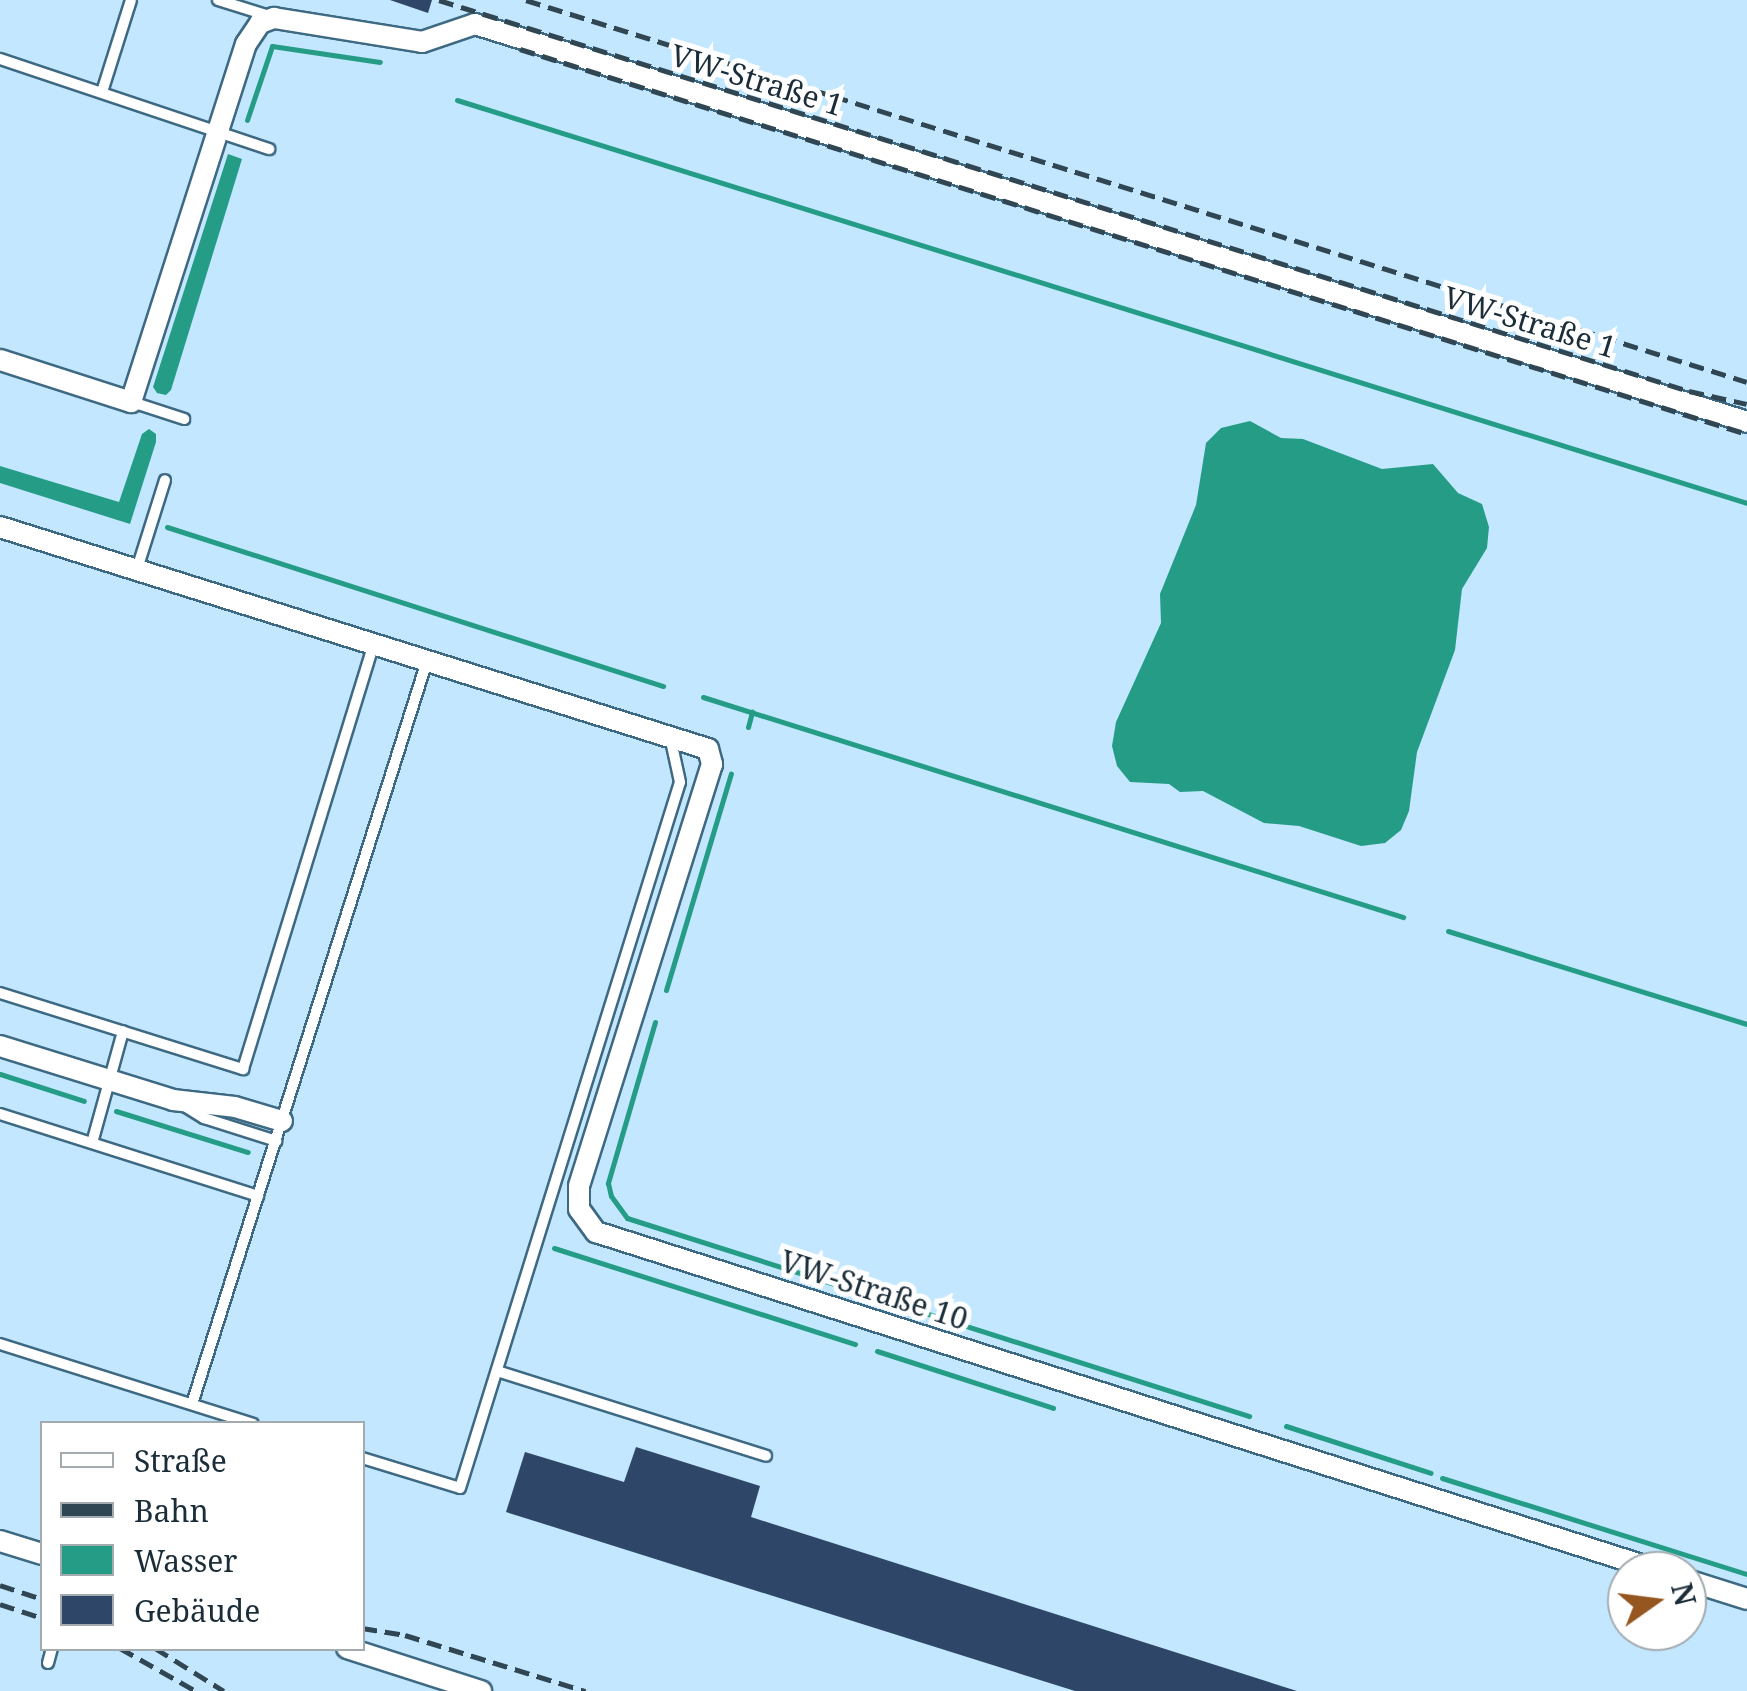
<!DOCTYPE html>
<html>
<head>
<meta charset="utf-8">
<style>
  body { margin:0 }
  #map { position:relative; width:1747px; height:1691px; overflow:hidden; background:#c2e7ff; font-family:"Noto Serif",serif }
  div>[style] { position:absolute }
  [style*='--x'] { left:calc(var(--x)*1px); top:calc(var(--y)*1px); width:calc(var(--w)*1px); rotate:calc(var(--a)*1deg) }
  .water>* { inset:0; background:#259c85 }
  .stream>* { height:5px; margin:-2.5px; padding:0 2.5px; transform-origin:2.5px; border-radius:2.5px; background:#259c85 }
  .building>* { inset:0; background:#2e4667 }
  .roads { filter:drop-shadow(2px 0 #3e6983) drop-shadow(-2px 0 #3e6983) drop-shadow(0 2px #3e6983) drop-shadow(0 -2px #3e6983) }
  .lane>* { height:10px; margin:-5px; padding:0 5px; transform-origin:5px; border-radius:5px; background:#fff }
  .street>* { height:20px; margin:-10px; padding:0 10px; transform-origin:10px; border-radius:10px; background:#fff }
  .rail>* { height:5px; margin-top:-2.5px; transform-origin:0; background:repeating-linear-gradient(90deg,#304652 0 15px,transparent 0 23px) }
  span { translate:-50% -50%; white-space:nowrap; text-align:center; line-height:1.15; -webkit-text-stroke:10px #fff; paint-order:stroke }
  .street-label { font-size:30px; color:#1a2d38 }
  .legend { position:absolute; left:40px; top:1421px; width:325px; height:230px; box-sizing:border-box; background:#fff; border:2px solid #a3abaf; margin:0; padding:12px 18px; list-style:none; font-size:30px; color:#1a2d38 }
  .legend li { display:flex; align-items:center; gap:20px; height:50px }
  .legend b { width:50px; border:2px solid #a3abaf }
  .north { position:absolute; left:1607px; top:1551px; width:100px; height:100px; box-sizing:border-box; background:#fff; border:2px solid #a3abaf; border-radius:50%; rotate:76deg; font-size:28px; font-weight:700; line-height:40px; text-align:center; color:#1a2d38 }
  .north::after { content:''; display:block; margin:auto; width:35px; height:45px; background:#965620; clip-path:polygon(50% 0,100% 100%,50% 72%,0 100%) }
</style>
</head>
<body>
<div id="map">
  <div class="water">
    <div style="clip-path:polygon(228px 154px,242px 159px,171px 390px,166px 395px,157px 393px,153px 387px)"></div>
    <div style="clip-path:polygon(1250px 421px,1281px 438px,1303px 439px,1382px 469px,1433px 464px,1458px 493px,1482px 504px,1489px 527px,1487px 548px,1462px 589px,1455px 650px,1417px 752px,1409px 811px,1401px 830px,1385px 843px,1361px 846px,1299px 826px,1264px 823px,1203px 791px,1180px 792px,1169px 784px,1130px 782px,1117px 766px,1112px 746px,1116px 722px,1161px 623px,1160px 594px,1196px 505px,1206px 443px,1221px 428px)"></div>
    <div style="clip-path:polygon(149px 429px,156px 434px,156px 442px,130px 524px,0 483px,0 466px,119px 502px,142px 434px)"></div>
  </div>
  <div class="stream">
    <div style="--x:457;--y:100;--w:1351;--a:17.35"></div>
    <div style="--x:247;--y:120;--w:78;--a:-71.3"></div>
    <div style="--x:272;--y:46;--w:109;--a:8.4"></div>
    <div style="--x:167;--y:527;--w:521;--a:17.77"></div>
    <div style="--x:703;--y:697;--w:734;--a:17.45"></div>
    <div style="--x:748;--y:727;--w:16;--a:-75"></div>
    <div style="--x:1448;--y:931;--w:313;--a:17.3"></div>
    <div style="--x:666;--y:990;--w:226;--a:-73.3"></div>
    <div style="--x:655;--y:1022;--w:168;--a:106.3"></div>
    <div style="--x:608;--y:1183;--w:13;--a:77"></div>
    <div style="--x:611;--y:1196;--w:27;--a:54"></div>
    <div style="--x:627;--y:1218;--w:653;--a:17.66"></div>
    <div style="--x:0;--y:1074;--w:88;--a:17.8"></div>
    <div style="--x:116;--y:1111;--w:138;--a:17.3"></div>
    <div style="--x:554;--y:1248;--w:316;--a:17.7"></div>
    <div style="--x:877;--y:1351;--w:185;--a:17.9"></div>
    <div style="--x:1286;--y:1426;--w:152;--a:18"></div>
    <div style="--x:1442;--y:1478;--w:320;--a:17.5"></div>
  </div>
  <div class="building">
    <div style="clip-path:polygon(390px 0,432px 0,428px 13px)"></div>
    <div style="clip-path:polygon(636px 1447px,760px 1486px,751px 1517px,1297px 1691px,1075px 1691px,506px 1512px,525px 1452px,624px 1482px)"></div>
  </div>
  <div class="roads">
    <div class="lane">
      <div style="--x:218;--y:0;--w:53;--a:17.4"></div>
      <div style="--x:0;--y:59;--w:284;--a:18.5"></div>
      <div style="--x:102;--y:92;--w:96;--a:-72.5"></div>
      <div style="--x:132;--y:402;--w:55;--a:18.1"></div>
      <div style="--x:137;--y:569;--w:93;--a:-72.5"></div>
      <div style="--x:0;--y:993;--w:255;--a:17.4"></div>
      <div style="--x:243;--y:1069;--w:445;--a:-72.9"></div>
      <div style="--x:183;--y:1105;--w:25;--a:32"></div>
      <div style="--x:204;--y:1118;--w:76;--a:17.7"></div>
      <div style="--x:0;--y:1114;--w:271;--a:17.6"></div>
      <div style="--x:92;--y:1143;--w:116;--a:-74.5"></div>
      <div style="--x:0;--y:1344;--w:265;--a:17.5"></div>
      <div style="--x:497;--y:1371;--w:282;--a:17.5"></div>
      <div style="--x:192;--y:1404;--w:779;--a:-72.45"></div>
      <div style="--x:362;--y:1458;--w:102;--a:17"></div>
      <div style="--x:460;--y:1488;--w:739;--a:-72.69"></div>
      <div style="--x:680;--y:782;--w:47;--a:-102.3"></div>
      <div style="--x:48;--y:1663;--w:16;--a:-75"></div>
    </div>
    <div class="street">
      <div style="--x:0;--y:360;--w:138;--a:17.8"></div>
      <div style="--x:131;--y:402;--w:376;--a:-72.2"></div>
      <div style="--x:246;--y:44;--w:25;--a:-56"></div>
      <div style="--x:260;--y:23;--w:15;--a:-20"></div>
      <div style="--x:274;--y:18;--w:150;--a:9.2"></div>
      <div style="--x:422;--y:42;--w:56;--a:-18.8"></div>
      <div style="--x:475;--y:24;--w:1333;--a:17.37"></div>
      <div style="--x:0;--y:527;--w:742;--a:17.41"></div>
      <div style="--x:708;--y:749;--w:16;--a:75"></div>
      <div style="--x:712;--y:764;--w:442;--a:107.5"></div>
      <div style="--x:579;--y:1186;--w:23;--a:90"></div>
      <div style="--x:579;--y:1209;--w:29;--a:54"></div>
      <div style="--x:596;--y:1232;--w:1117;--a:17.67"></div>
      <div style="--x:0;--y:1046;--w:181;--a:17.3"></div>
      <div style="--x:173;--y:1100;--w:62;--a:6.4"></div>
      <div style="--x:235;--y:1107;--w:49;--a:16.6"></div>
      <div style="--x:0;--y:1541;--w:44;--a:17.2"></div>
      <div style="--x:1687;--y:1580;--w:63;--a:17.6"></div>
      <div style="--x:347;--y:1648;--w:141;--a:17.8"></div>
    </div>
  </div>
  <div class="rail">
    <div style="--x:439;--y:0;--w:1310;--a:17.37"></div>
    <div style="--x:1689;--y:391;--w:59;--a:12.6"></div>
    <div style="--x:526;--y:0;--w:1279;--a:17.37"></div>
    <div style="--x:520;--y:49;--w:1286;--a:17.42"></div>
    <div style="--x:0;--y:1585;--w:44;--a:18.4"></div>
    <div style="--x:0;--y:1604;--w:44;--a:18.4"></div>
    <div style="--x:362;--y:1628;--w:44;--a:9.2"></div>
    <div style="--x:405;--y:1635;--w:189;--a:17.3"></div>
    <div style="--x:120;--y:1648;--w:87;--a:29.5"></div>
    <div style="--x:155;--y:1648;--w:81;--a:31.9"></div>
  </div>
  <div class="street-label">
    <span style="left:757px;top:80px;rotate:17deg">VW-Straße 1</span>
    <span style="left:1530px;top:322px;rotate:17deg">VW-Straße 1</span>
    <span style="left:874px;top:1290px;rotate:18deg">VW-Straße 10</span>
  </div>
  <ul class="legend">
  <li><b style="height:12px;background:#fff"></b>Straße</li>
  <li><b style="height:12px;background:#304652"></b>Bahn</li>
  <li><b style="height:28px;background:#259c85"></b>Wasser</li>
  <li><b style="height:28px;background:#2e4667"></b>Gebäude</li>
  </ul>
  <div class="north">N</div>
</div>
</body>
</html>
